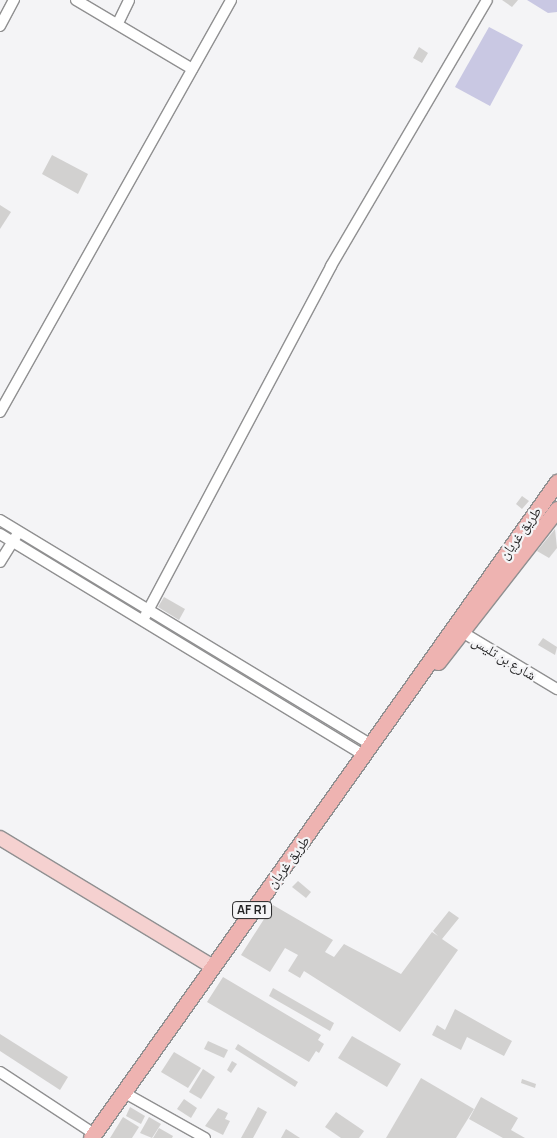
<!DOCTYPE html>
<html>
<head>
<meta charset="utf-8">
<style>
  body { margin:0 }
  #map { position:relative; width:557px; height:1138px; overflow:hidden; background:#f4f4f6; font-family:Manrope,"Noto Naskh Arabic",sans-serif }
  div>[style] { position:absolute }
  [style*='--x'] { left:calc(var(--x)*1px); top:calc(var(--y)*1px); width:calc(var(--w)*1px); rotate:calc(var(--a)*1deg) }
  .green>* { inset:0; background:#c9c8e3 }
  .building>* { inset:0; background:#d2d1d0 }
  .roads { filter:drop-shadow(1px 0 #909091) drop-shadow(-1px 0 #909091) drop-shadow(0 1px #909091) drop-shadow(0 -1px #909091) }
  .minor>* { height:10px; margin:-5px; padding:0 5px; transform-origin:5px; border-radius:5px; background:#fff }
  .major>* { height:14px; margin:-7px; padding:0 7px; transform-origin:7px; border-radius:7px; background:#f5d1d0 }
  .highway>* { height:15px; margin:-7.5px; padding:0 7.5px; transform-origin:7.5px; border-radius:7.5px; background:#eeb3b1 }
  span { translate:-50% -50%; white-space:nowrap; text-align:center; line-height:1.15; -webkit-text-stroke:4.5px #f4f4f6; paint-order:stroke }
  .shield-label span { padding:1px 4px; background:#f4f4f6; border:1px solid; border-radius:4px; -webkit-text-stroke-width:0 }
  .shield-label { font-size:12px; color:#242425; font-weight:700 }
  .street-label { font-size:14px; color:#242425 }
</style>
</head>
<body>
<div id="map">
  <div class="green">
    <div style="clip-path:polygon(527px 0,557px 0,557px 12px,548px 13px)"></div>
    <div style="clip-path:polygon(489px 27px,523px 45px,490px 106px,455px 87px)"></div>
  </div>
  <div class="building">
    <div style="clip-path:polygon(502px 0,518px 0,512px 7px)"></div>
    <div style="clip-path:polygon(419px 47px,428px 53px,422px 63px,413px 58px)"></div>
    <div style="clip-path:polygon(52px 155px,88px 174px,78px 194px,42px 174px)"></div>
    <div style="clip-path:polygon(0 205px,11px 212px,0 229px)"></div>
    <div style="clip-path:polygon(522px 496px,529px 501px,522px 509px,516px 504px)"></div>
    <div style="clip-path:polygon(555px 529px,557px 548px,549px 558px,537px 551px)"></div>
    <div style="clip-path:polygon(164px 597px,185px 609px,179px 620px,158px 607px)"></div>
    <div style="clip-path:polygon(543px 638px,557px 647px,555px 655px,538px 645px)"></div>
    <div style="clip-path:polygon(298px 881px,311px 892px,306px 898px,292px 887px)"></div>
    <div style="clip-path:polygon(273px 905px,333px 940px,325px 952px,334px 957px,344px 944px,401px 974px,432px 932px,438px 936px,433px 931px,449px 911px,459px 918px,442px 939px,458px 950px,400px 1032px,304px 971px,300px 978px,288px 971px,298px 955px,285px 948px,270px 972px,241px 955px)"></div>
    <div style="clip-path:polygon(223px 977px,321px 1035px,318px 1040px,324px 1044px,319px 1053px,316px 1051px,309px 1062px,207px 1002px)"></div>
    <div style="clip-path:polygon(273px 988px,334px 1023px,330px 1031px,269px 996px)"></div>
    <div style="clip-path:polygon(455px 1009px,512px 1041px,504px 1056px,467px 1037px,461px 1050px,432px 1035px,437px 1025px,445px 1030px)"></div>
    <div style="clip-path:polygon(0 1034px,68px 1077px,60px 1090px,0 1051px)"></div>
    <div style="clip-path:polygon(352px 1036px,401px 1064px,387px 1087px,338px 1058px)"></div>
    <div style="clip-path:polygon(208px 1041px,228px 1050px,224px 1058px,204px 1049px)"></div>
    <div style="clip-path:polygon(238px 1044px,298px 1082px,295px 1087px,235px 1049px)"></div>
    <div style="clip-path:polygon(174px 1052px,201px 1068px,188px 1088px,161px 1072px)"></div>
    <div style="clip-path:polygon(232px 1061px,237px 1064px,231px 1073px,227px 1070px)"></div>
    <div style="clip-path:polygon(203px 1069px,215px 1077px,201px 1099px,189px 1092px)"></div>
    <div style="clip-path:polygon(421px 1078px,474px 1109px,456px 1138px,386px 1138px)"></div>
    <div style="clip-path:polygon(522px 1079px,536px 1084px,535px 1088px,521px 1083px)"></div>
    <div style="clip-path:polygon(481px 1097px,518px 1118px,511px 1130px,525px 1138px,503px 1138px,469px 1119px)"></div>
    <div style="clip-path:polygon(184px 1099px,197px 1108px,191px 1118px,177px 1109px)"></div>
    <div style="clip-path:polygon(130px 1107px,145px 1116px,141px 1124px,126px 1116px)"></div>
    <div style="clip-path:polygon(258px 1107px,267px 1112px,253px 1138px,241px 1138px)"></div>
    <div style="clip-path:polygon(218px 1108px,228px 1113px,225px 1119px,230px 1121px,223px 1135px,205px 1126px)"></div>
    <div style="clip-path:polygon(336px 1112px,364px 1131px,359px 1138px,341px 1138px,325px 1127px)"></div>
    <div style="clip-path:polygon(123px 1117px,139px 1127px,132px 1138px,110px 1138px)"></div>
    <div style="clip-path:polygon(149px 1117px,161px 1124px,152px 1138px,140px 1133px)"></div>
    <div style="clip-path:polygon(159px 1128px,173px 1136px,172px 1138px,153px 1138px)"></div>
    <div style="clip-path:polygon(286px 1129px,300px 1138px,281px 1138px)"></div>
  </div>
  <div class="roads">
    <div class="minor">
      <div style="--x:76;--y:0;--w:135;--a:30.7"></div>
      <div style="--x:118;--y:23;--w:25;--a:-64"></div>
      <div style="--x:0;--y:26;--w:30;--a:-62"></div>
      <div style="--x:0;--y:412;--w:472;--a:-60.7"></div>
      <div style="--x:0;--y:520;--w:435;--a:31.2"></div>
      <div style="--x:0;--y:534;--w:426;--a:31.3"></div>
      <div style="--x:0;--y:562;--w:31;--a:-58"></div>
      <div style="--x:143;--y:620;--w:401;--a:-62"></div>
      <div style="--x:331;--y:266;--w:308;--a:-59.6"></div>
      <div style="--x:457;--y:629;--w:117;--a:31"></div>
      <div style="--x:0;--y:1072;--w:111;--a:33.3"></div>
      <div style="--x:123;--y:1092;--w:94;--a:29.3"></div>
    </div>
    <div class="major">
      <div style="--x:0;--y:838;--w:247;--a:31.2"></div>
    </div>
    <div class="highway">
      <div style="--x:438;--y:662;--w:194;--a:-52.1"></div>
      <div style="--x:91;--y:1138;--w:805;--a:-54.61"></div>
    </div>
  </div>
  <div class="shield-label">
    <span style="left:252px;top:910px">AF R1</span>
  </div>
  <div class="street-label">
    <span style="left:520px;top:533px;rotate:-54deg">طريق غريان</span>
    <span style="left:504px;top:658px;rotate:31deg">شارع بن تليس</span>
    <span style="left:288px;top:862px;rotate:-53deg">طريق غريان</span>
  </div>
</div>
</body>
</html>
